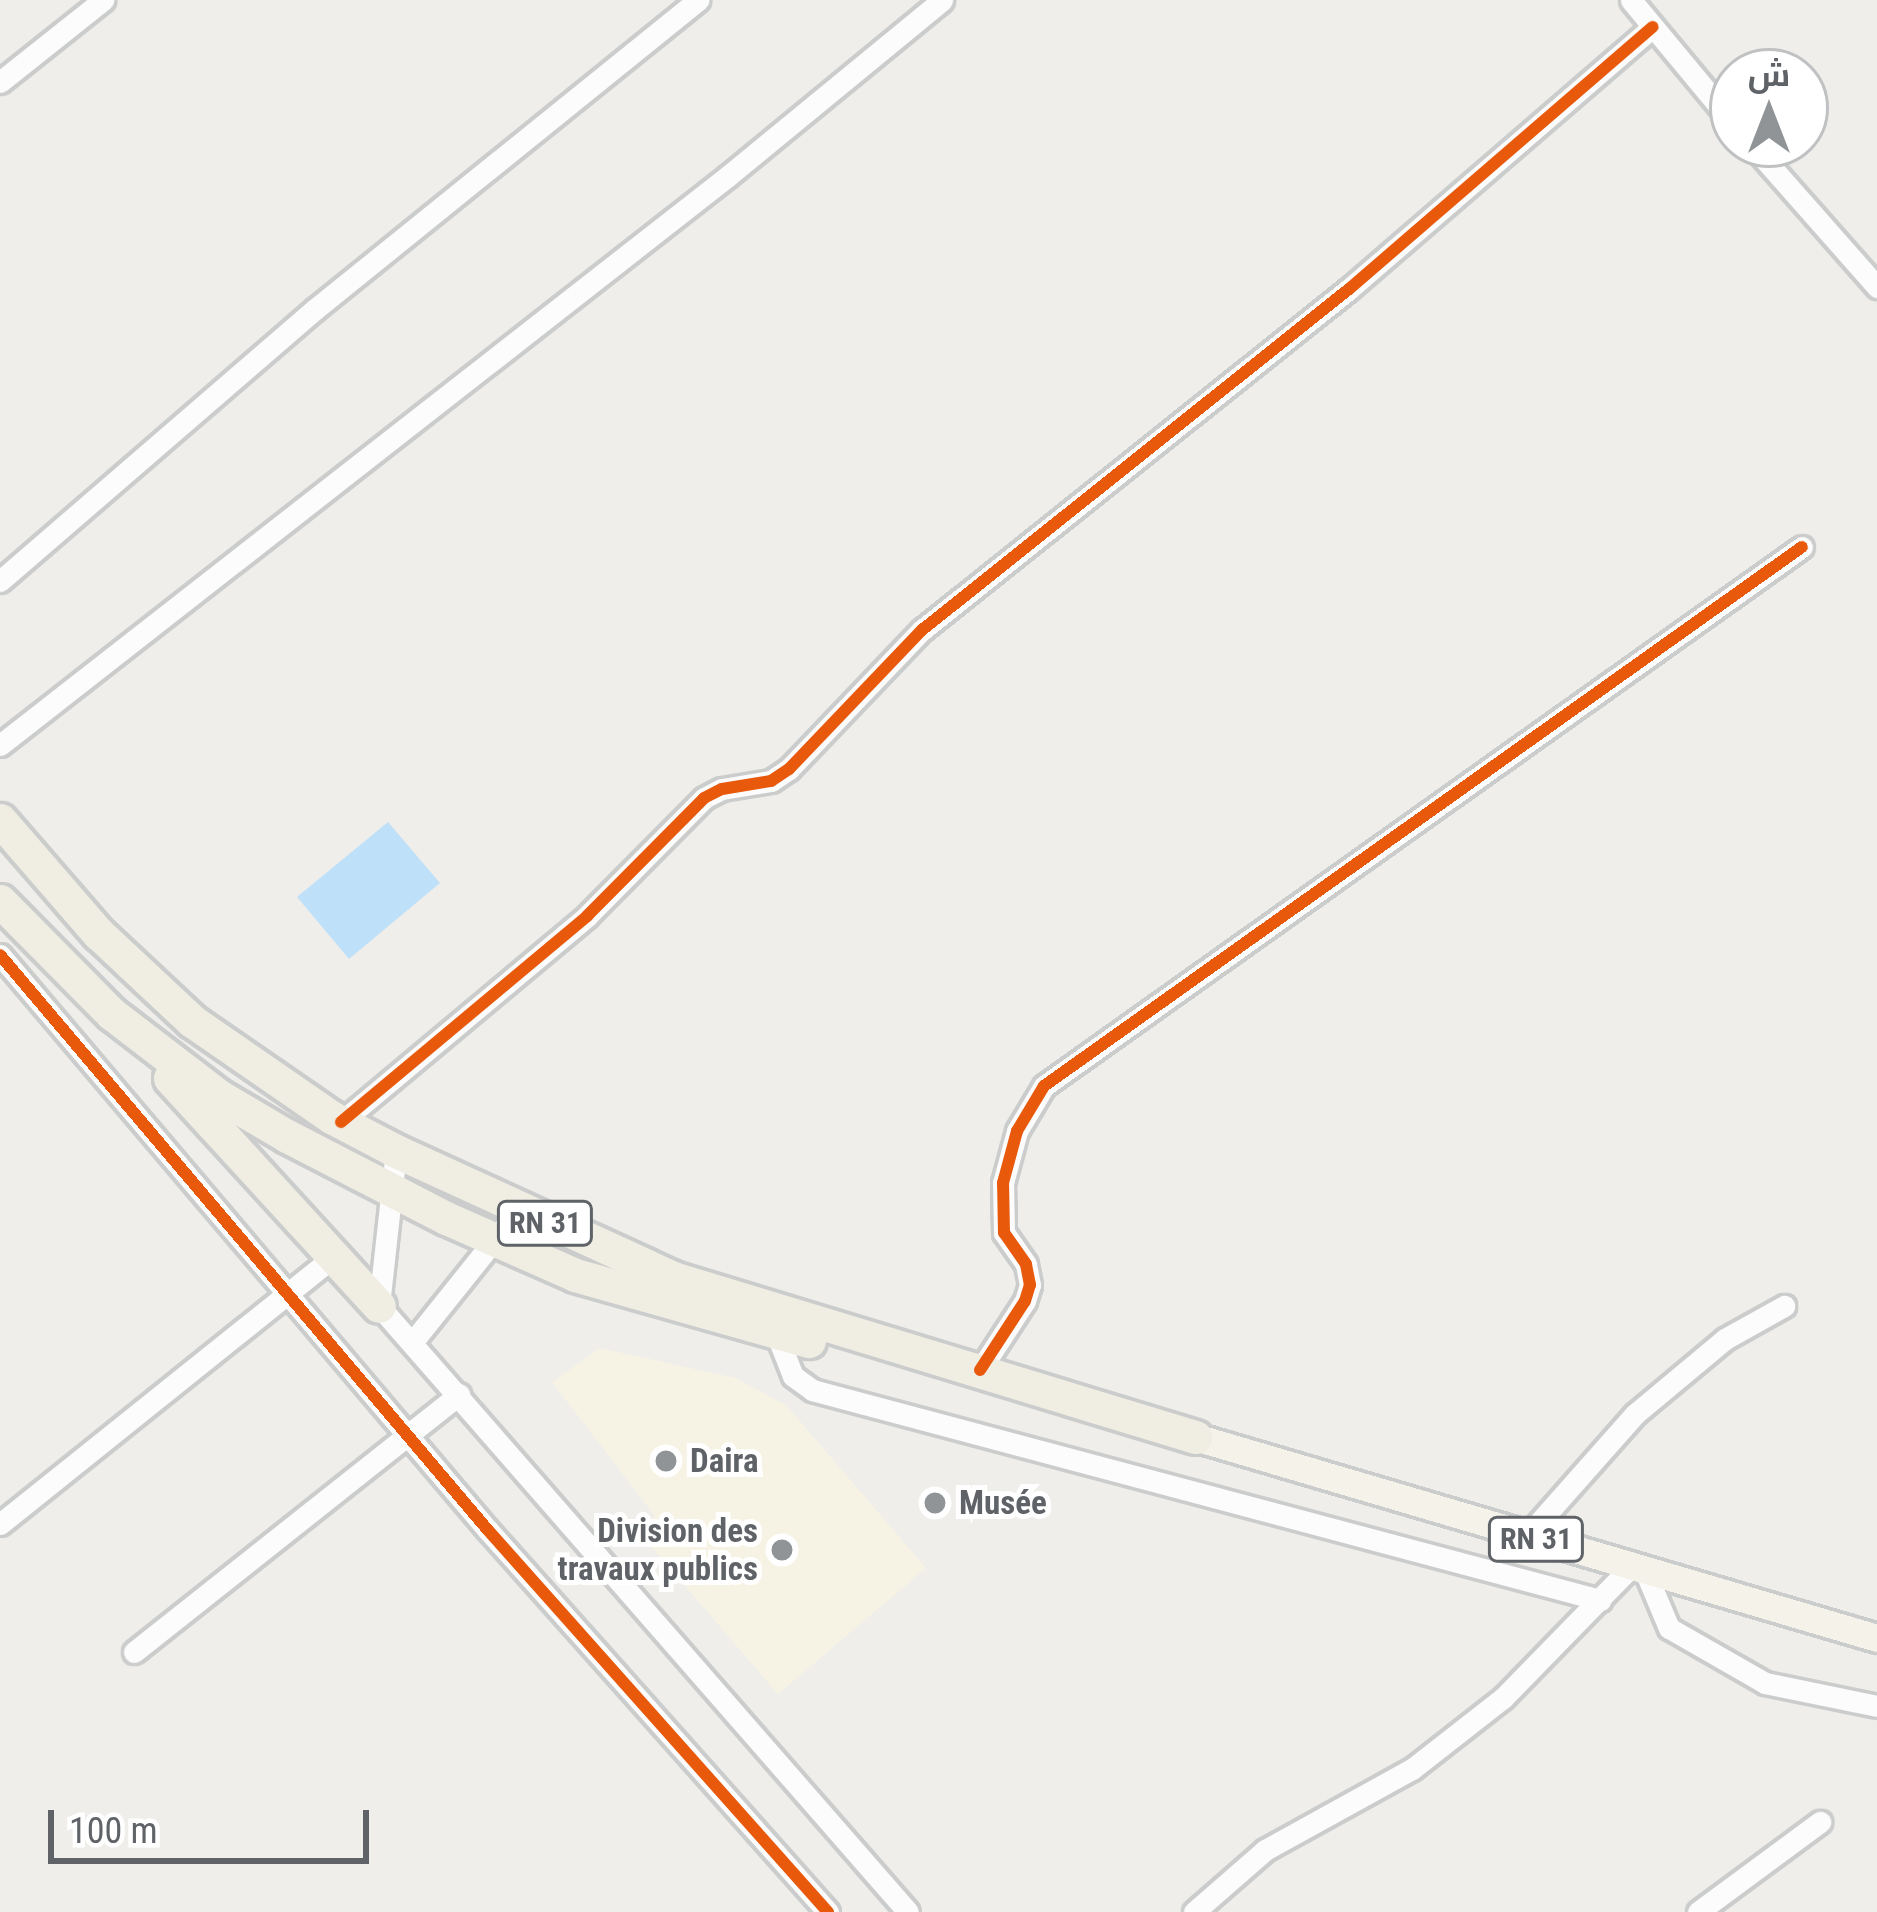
<!DOCTYPE html>
<html>
<head>
<meta charset="utf-8">
<style>
  body { margin:0 }
  #map { position:relative; width:1877px; height:1912px; overflow:hidden; background:#efeeea; font-family:"Roboto Condensed",Cairo,sans-serif }
  div>[style] { position:absolute }
  [style*='--x'] { left:calc(var(--x)*1px); top:calc(var(--y)*1px); width:calc(var(--w)*1px); rotate:calc(var(--a)*1deg) }
  .commercial>* { inset:0; background:#f7f3e4 }
  .water>* { inset:0; background:#bfe0f9 }
  .roads { filter:drop-shadow(3px 0 #cbcccc) drop-shadow(-3px 0 #cbcccc) drop-shadow(0 3px #cbcccc) drop-shadow(0 -3px #cbcccc) }
  .minor>* { height:21px; margin:-10.5px; padding:0 10.5px; transform-origin:10.5px; border-radius:10.5px; background:#fdfcfc }
  .major>* { height:27px; margin:-13.5px; padding:0 13.5px; transform-origin:13.5px; border-radius:13.5px; background:#f4f2e9 }
  .highway>* { height:33px; margin:-16.5px; padding:0 16.5px; transform-origin:16.5px; border-radius:16.5px; background:#f0ede3 }
  .cycleway>* { height:12px; margin:-6px; padding:0 6px; transform-origin:6px; border-radius:6px; background:#e8590c }
  .dots>* { width:33px; height:33px; translate:-50% -50%; box-sizing:border-box; border:6px solid #fff; border-radius:50% }
  span { translate:-50% -50%; white-space:nowrap; text-align:center; line-height:1.15; -webkit-text-stroke:10px #fff; paint-order:stroke }
  .shield-label span { padding:3px 9px; background:#fff; border:3px solid; border-radius:9px; -webkit-text-stroke-width:0 }
  .shield-label { font-size:30px; color:#5f6368; font-weight:700 }
  .poi-label { font-size:33px; color:#5f6368; font-weight:700 }
  .left { translate:0 -50%; text-align:left }
  .right { translate:-100% -50%; text-align:right }
  .north { position:absolute; left:1709px; top:48px; width:120px; height:120px; box-sizing:border-box; background:#fff; border:3px solid #bfc1c3; border-radius:50%; rotate:0deg; font-size:33px; font-weight:700; line-height:48px; text-align:center; color:#5f6368 }
  .north::after { content:''; display:block; margin:auto; width:42px; height:54px; background:#919496; clip-path:polygon(50% 0,100% 100%,50% 72%,0 100%) }
  .scale { position:absolute; left:48px; top:1810px; width:321px; height:54px; box-sizing:border-box; border:6px solid #5f6368; border-top:0; padding-left:15px; font-size:36px; line-height:42px; white-space:nowrap; color:#5f6368; -webkit-text-stroke:9px #fff; paint-order:stroke }
</style>
</head>
<body>
<div id="map">
  <div class="commercial">
    <div style="clip-path:polygon(600px 1348px,735px 1378px,786px 1405px,926px 1568px,778px 1694px,638px 1531px,655px 1516px,552px 1382px)"></div>
  </div>
  <div class="water">
    <div style="clip-path:polygon(388px 822px,440px 883px,349px 959px,297px 897px)"></div>
  </div>
  <div class="roads">
    <div class="minor">
      <div style="--x:1631;--y:0;--w:160;--a:50.3"></div>
      <div style="--x:0;--y:82;--w:132;--a:-38.5"></div>
      <div style="--x:1751;--y:144;--w:191;--a:48.6"></div>
      <div style="--x:0;--y:581;--w:415;--a:-40.8"></div>
      <div style="--x:314;--y:310;--w:494;--a:-38.9"></div>
      <div style="--x:0;--y:745;--w:924;--a:-38.01"></div>
      <div style="--x:728;--y:176;--w:277;--a:-39.4"></div>
      <div style="--x:0;--y:955;--w:753;--a:49.69"></div>
      <div style="--x:487;--y:1529;--w:513;--a:48.32"></div>
      <div style="--x:341;--y:1122;--w:321;--a:-39.9"></div>
      <div style="--x:587;--y:916;--w:166;--a:-45.2"></div>
      <div style="--x:704;--y:798;--w:20;--a:-27"></div>
      <div style="--x:722;--y:789;--w:50;--a:-9.3"></div>
      <div style="--x:771;--y:781;--w:22;--a:-34"></div>
      <div style="--x:789;--y:769;--w:192;--a:-46.3"></div>
      <div style="--x:922;--y:630;--w:546;--a:-38.61"></div>
      <div style="--x:1349;--y:289;--w:401;--a:-40.8"></div>
      <div style="--x:396;--y:1151;--w:156;--a:96.3"></div>
      <div style="--x:379;--y:1306;--w:804;--a:48.88"></div>
      <div style="--x:776;--y:1333;--w:46;--a:68.4"></div>
      <div style="--x:793;--y:1376;--w:24;--a:36"></div>
      <div style="--x:812;--y:1390;--w:816;--a:14.92"></div>
      <div style="--x:414;--y:1340;--w:166;--a:-51.3"></div>
      <div style="--x:980;--y:1370;--w:82;--a:-56.9"></div>
      <div style="--x:1025;--y:1301;--w:17;--a:-73"></div>
      <div style="--x:1030;--y:1285;--w:21;--a:-101"></div>
      <div style="--x:1026;--y:1264;--w:38;--a:-125"></div>
      <div style="--x:1004;--y:1233;--w:50;--a:-91.1"></div>
      <div style="--x:1003;--y:1183;--w:54;--a:-74.9"></div>
      <div style="--x:1017;--y:1131;--w:52;--a:-59"></div>
      <div style="--x:1044;--y:1086;--w:930;--a:-35.42"></div>
      <div style="--x:0;--y:1524;--w:428;--a:-38.7"></div>
      <div style="--x:1527;--y:1536;--w:163;--a:-48.5"></div>
      <div style="--x:1635;--y:1414;--w:117;--a:-39.8"></div>
      <div style="--x:1725;--y:1339;--w:68;--a:-29.2"></div>
      <div style="--x:1645;--y:1571;--w:62;--a:67.2"></div>
      <div style="--x:1669;--y:1628;--w:111;--a:29.8"></div>
      <div style="--x:1765;--y:1683;--w:114;--a:11.6"></div>
      <div style="--x:134;--y:1652;--w:415;--a:-38.4"></div>
      <div style="--x:1194;--y:1912;--w:94;--a:-41.1"></div>
      <div style="--x:1265;--y:1850;--w:168;--a:-28.9"></div>
      <div style="--x:1412;--y:1769;--w:115;--a:-38"></div>
      <div style="--x:1503;--y:1698;--w:183;--a:-45.7"></div>
      <div style="--x:1698;--y:1912;--w:152;--a:-36.4"></div>
    </div>
    <div class="major">
      <div style="--x:1195;--y:1437;--w:711;--a:16.42"></div>
    </div>
    <div class="highway">
      <div style="--x:0;--y:820;--w:150;--a:49.1"></div>
      <div style="--x:98;--y:933;--w:129;--a:43.1"></div>
      <div style="--x:192;--y:1021;--w:169;--a:34.6"></div>
      <div style="--x:331;--y:1117;--w:73;--a:27.6"></div>
      <div style="--x:396;--y:1151;--w:305;--a:24.6"></div>
      <div style="--x:673;--y:1278;--w:546;--a:16.94"></div>
      <div style="--x:0;--y:901;--w:159;--a:45.3"></div>
      <div style="--x:112;--y:1014;--w:135;--a:37.5"></div>
      <div style="--x:219;--y:1096;--w:79;--a:30.5"></div>
      <div style="--x:287;--y:1136;--w:179;--a:27.3"></div>
      <div style="--x:446;--y:1218;--w:141;--a:23.8"></div>
      <div style="--x:575;--y:1275;--w:243;--a:15.8"></div>
      <div style="--x:170;--y:1078;--w:309;--a:47.5"></div>
    </div>
  </div>
  <div class="cycleway">
    <div style="--x:0;--y:955;--w:753;--a:49.69"></div>
    <div style="--x:487;--y:1529;--w:513;--a:48.32"></div>
    <div style="--x:341;--y:1122;--w:321;--a:-39.9"></div>
    <div style="--x:587;--y:916;--w:166;--a:-45.2"></div>
    <div style="--x:704;--y:798;--w:20;--a:-27"></div>
    <div style="--x:722;--y:789;--w:50;--a:-9.3"></div>
    <div style="--x:771;--y:781;--w:22;--a:-34"></div>
    <div style="--x:789;--y:769;--w:192;--a:-46.3"></div>
    <div style="--x:922;--y:630;--w:546;--a:-38.61"></div>
    <div style="--x:1349;--y:289;--w:401;--a:-40.8"></div>
    <div style="--x:980;--y:1370;--w:82;--a:-56.9"></div>
    <div style="--x:1025;--y:1301;--w:17;--a:-73"></div>
    <div style="--x:1030;--y:1285;--w:21;--a:-101"></div>
    <div style="--x:1026;--y:1264;--w:38;--a:-125"></div>
    <div style="--x:1004;--y:1233;--w:50;--a:-91.1"></div>
    <div style="--x:1003;--y:1183;--w:54;--a:-74.9"></div>
    <div style="--x:1017;--y:1131;--w:52;--a:-59"></div>
    <div style="--x:1044;--y:1086;--w:930;--a:-35.42"></div>
  </div>
  <div class="dots">
    <div style="left:666px;top:1461px;background:#919496"></div>
    <div style="left:935px;top:1503px;background:#919496"></div>
    <div style="left:782px;top:1550px;background:#919496"></div>
  </div>
  <div class="shield-label">
    <span style="left:545px;top:1223px">RN 31</span>
    <span style="left:1536px;top:1539px">RN 31</span>
  </div>
  <div class="poi-label">
    <span class="left" style="left:690px;top:1461px">Daira</span>
    <span class="left" style="left:959px;top:1503px">Musée</span>
    <span class="right" style="left:758px;top:1550px">Division des<br>travaux publics</span>
  </div>
  <div class="north">ش</div>
  <div class="scale">100 m</div>
</div>
</body>
</html>
